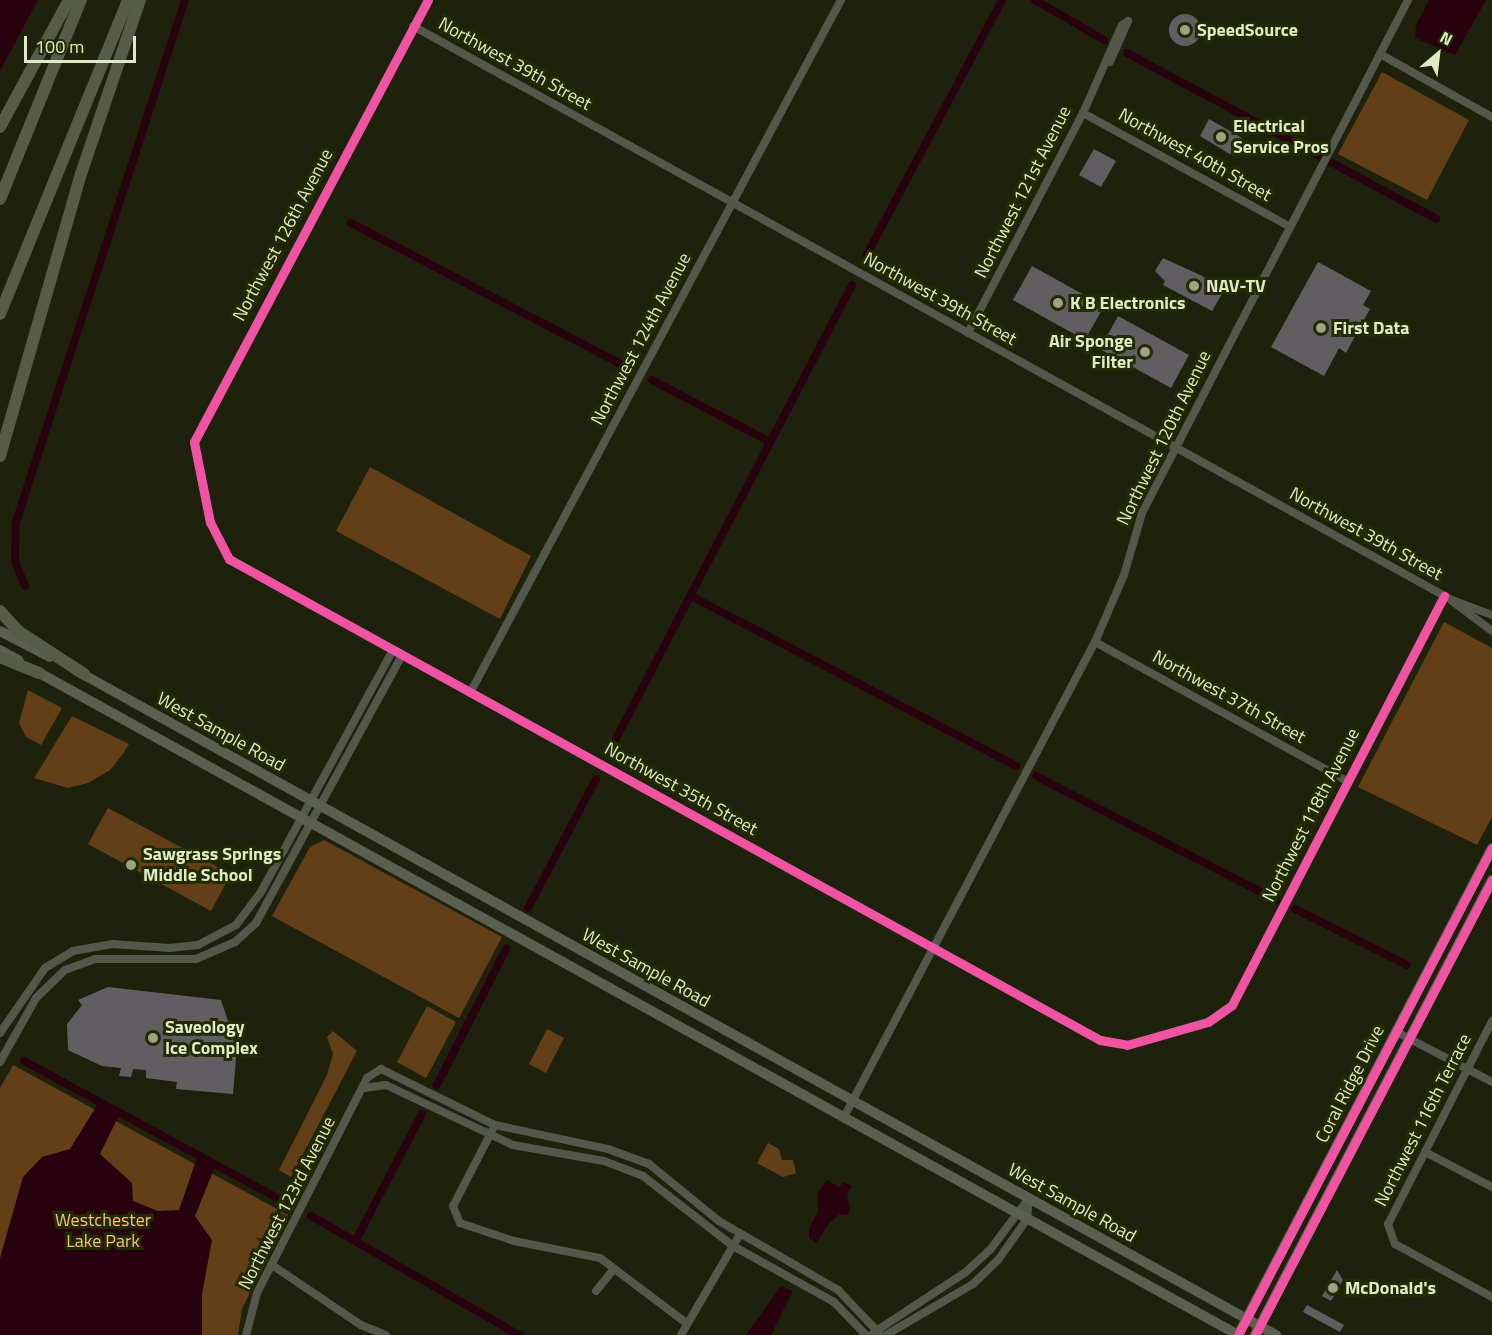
<!DOCTYPE html>
<html>
<head>
<meta charset="utf-8">
<style>
  body { margin:0 }
  #map { position:relative; width:1492px; height:1335px; overflow:hidden; background:#1e220d; font-family:"Titillium Web",sans-serif }
  div>[style] { position:absolute }
  [style*='--x'] { left:calc(var(--x)*1px); top:calc(var(--y)*1px); width:calc(var(--w)*1px); rotate:calc(var(--a)*1deg) }
  .green>* { inset:0; background:#633f18 }
  .water>* { inset:0; background:#28030f }
  .canal>* { height:8px; margin:-4px; padding:0 4px; transform-origin:4px; border-radius:4px; background:#28030f }
  .building>* { inset:0; background:#615e61 }
  .round { border-radius:50% }
  .minor>* { height:8px; margin:-4px; padding:0 4px; transform-origin:4px; border-radius:4px; background:#54584a }
  .major>* { height:10px; margin:-5px; padding:0 5px; transform-origin:5px; border-radius:5px; background:#5b5f4f }
  .highway>* { height:12px; margin:-6px; padding:0 6px; transform-origin:6px; border-radius:6px; background:#575c49 }
  .cycleway>* { height:9px; margin:-4.5px; padding:0 4.5px; transform-origin:4.5px; border-radius:4.5px; background:#f153a3 }
  .dots>* { width:16px; height:16px; translate:-50% -50%; box-sizing:border-box; border:3px solid #232b04; border-radius:50% }
  span { translate:-50% -50%; white-space:nowrap; text-align:center; line-height:1.15; -webkit-text-stroke:6px #232b04; paint-order:stroke }
  .poi-label { font-size:18px; color:#e0eac6; font-weight:700 }
  .left { translate:0 -50%; text-align:left }
  .right { translate:-100% -50%; text-align:right }
  .street-label { font-size:18px; color:#e0eac6 }
  .park-label { font-size:18px; color:#fdbc86 }
  .north { position:absolute; left:1408px; top:24px; width:60px; height:60px; -webkit-text-stroke:4px #232b04; paint-order:stroke; rotate:28deg; font-size:16px; font-weight:700; line-height:24px; text-align:center; color:#e0eac6 }
  .north::after { content:''; display:block; margin:auto; width:21px; height:27px; background:#e0eac6; clip-path:polygon(50% 0,100% 100%,50% 72%,0 100%) }
  .scale { position:absolute; left:24px; top:36px; width:112px; height:27px; box-sizing:border-box; border:3px solid #e0eac6; border-top:0; padding-left:8px; font-size:18px; line-height:21px; white-space:nowrap; color:#e0eac6; -webkit-text-stroke:4px #232b04; paint-order:stroke }
</style>
</head>
<body>
<div id="map">
  <div class="green">
    <div style="clip-path:polygon(1382px 72px,1469px 120px,1427px 200px,1338px 154px)"></div>
    <div style="clip-path:polygon(370px 467px,531px 556px,500px 619px,336px 531px)"></div>
    <div style="clip-path:polygon(1444px 622px,1492px 648px,1492px 817px,1477px 845px,1358px 787px)"></div>
    <div style="clip-path:polygon(28px 690px,62px 708px,41px 745px,26px 737px,19px 723px)"></div>
    <div style="clip-path:polygon(72px 716px,129px 744px,122px 755px,110px 770px,88px 783px,68px 788px,34px 778px)"></div>
    <div style="clip-path:polygon(108px 808px,231px 874px,211px 911px,88px 844px)"></div>
    <div style="clip-path:polygon(324px 840px,502px 937px,459px 1018px,272px 916px,310px 847px)"></div>
    <div style="clip-path:polygon(427px 1006px,456px 1022px,426px 1078px,397px 1062px)"></div>
    <div style="clip-path:polygon(547px 1029px,564px 1038px,546px 1073px,529px 1064px)"></div>
    <div style="clip-path:polygon(333px 1031px,357px 1051px,291px 1177px,279px 1170px,327px 1075px,333px 1054px,327px 1037px)"></div>
    <div style="clip-path:polygon(13px 1065px,288px 1215px,242px 1309px,238px 1335px,0 1335px,0 1088px)"></div>
    <div style="clip-path:polygon(768px 1143px,779px 1149px,782px 1160px,793px 1160px,796px 1173px,783px 1177px,757px 1163px)"></div>
  </div>
  <div class="water">
    <div style="clip-path:polygon(0 0,38px 0,0 71px)"></div>
    <div style="clip-path:polygon(1429px 0,1486px 0,1455px 55px,1415px 38px,1416px 25px)"></div>
    <div style="clip-path:polygon(99px 1102px,120px 1113px,100px 1154px,132px 1183px,133px 1201px,158px 1211px,179px 1210px,198px 1155px,216px 1164px,195px 1216px,212px 1240px,202px 1294px,202px 1335px,0 1335px,0 1258px,23px 1177px,42px 1157px,70px 1149px)"></div>
    <div style="clip-path:polygon(827px 1180px,839px 1187px,844px 1182px,852px 1186px,847px 1194px,850px 1208px,848px 1215px,840px 1214px,830px 1222px,816px 1243px,809px 1238px,809px 1229px,818px 1211px,818px 1192px)"></div>
    <div style="clip-path:polygon(781px 1286px,793px 1291px,771px 1335px,746px 1335px)"></div>
  </div>
  <div class="canal">
    <div style="--x:1035;--y:0;--w:80;--a:30.1"></div>
    <div style="--x:1127;--y:53;--w:351;--a:28.2"></div>
    <div style="--x:351;--y:223;--w:313;--a:27.6"></div>
    <div style="--x:866;--y:256;--w:290;--a:-62"></div>
    <div style="--x:652;--y:380;--w:133;--a:27.7"></div>
    <div style="--x:25;--y:586;--w:27;--a:-112"></div>
    <div style="--x:15;--y:561;--w:39;--a:-89"></div>
    <div style="--x:16;--y:522;--w:549;--a:-72.06"></div>
    <div style="--x:691;--y:596;--w:367;--a:27.6"></div>
    <div style="--x:608;--y:754;--w:529;--a:-62.51"></div>
    <div style="--x:1036;--y:776;--w:270;--a:27.3"></div>
    <div style="--x:528;--y:908;--w:146;--a:-62.2"></div>
    <div style="--x:1295;--y:909;--w:125;--a:26.6"></div>
    <div style="--x:24;--y:1061;--w:300;--a:28.4"></div>
    <div style="--x:437;--y:1085;--w:153;--a:-63.1"></div>
    <div style="--x:311;--y:1216;--w:240;--a:29.8"></div>
    <div style="--x:356;--y:1240;--w:142;--a:-62.4"></div>
  </div>
  <div class="building">
    <div class="round" style="left:1169px;top:14px;width:32px;height:32px"></div>
    <div style="clip-path:polygon(1209px 119px,1242px 138px,1233px 156px,1200px 136px)"></div>
    <div style="clip-path:polygon(1094px 149px,1116px 161px,1101px 187px,1079px 175px)"></div>
    <div style="clip-path:polygon(1163px 258px,1226px 287px,1212px 311px,1163px 285px,1165px 281px,1155px 271px)"></div>
    <div style="clip-path:polygon(1318px 262px,1371px 291px,1363px 305px,1370px 309px,1346px 353px,1339px 348px,1324px 376px,1271px 347px)"></div>
    <div style="clip-path:polygon(1032px 266px,1104px 306px,1085px 340px,1013px 300px)"></div>
    <div style="clip-path:polygon(1118px 316px,1189px 355px,1171px 388px,1100px 349px)"></div>
    <div style="clip-path:polygon(108px 987px,221px 1000px,228px 1021px,239px 1022px,233px 1094px,176px 1089px,177px 1082px,146px 1078px,146px 1070px,133px 1069px,131px 1077px,119px 1076px,121px 1068px,102px 1066px,68px 1050px,67px 1024px,82px 1005px,78px 1000px)"></div>
    <div style="clip-path:polygon(1337px 1270px,1343px 1280px,1331px 1301px,1322px 1296px)"></div>
    <div style="clip-path:polygon(1307px 1305px,1344px 1325px,1340px 1332px,1303px 1312px)"></div>
  </div>
  <div class="minor">
    <div style="--x:428;--y:0;--w:500;--a:117.9"></div>
    <div style="--x:194;--y:442;--w:82;--a:78.7"></div>
    <div style="--x:210;--y:522;--w:42;--a:62.8"></div>
    <div style="--x:229;--y:559;--w:995;--a:28.91"></div>
    <div style="--x:1100;--y:1040;--w:27;--a:10"></div>
    <div style="--x:1127;--y:1045;--w:84;--a:-15.9"></div>
    <div style="--x:1208;--y:1022;--w:29;--a:-35"></div>
    <div style="--x:1232;--y:1005;--w:461;--a:-62.6"></div>
    <div style="--x:413;--y:26;--w:1187;--a:28.92"></div>
    <div style="--x:1452;--y:600;--w:43;--a:20.6"></div>
    <div style="--x:1380;--y:54;--w:129;--a:29.4"></div>
    <div style="--x:1110;--y:62;--w:45;--a:-66.3"></div>
    <div style="--x:1083;--y:113;--w:236;--a:28.8"></div>
    <div style="--x:968;--y:333;--w:248;--a:-62.4"></div>
    <div style="--x:1083;--y:113;--w:96;--a:-66.1"></div>
    <div style="--x:1122;--y:25;--w:7;--a:-34"></div>
    <div style="--x:1452;--y:601;--w:50;--a:36.9"></div>
    <div style="--x:1095;--y:642;--w:288;--a:28.9"></div>
    <div style="--x:470;--y:693;--w:786;--a:-61.84"></div>
    <div style="--x:1492;--y:1021;--w:228;--a:117.1"></div>
    <div style="--x:1388;--y:1224;--w:21;--a:71"></div>
    <div style="--x:1395;--y:1244;--w:111;--a:28.7"></div>
    <div style="--x:1395;--y:1031;--w:110;--a:27.7"></div>
    <div style="--x:0;--y:1033;--w:79;--a:-55.3"></div>
    <div style="--x:45;--y:968;--w:33;--a:-31"></div>
    <div style="--x:73;--y:951;--w:40;--a:-10"></div>
    <div style="--x:112;--y:944;--w:58;--a:3.9"></div>
    <div style="--x:170;--y:948;--w:28;--a:-6"></div>
    <div style="--x:198;--y:945;--w:43;--a:-27.8"></div>
    <div style="--x:236;--y:925;--w:41;--a:-52.9"></div>
    <div style="--x:261;--y:892;--w:276;--a:-61.4"></div>
    <div style="--x:0;--y:1062;--w:73;--a:-60.6"></div>
    <div style="--x:36;--y:998;--w:40;--a:-44"></div>
    <div style="--x:65;--y:970;--w:32;--a:-20"></div>
    <div style="--x:95;--y:959;--w:101;--a:0"></div>
    <div style="--x:196;--y:959;--w:43;--a:-23.6"></div>
    <div style="--x:235;--y:942;--w:28;--a:-42"></div>
    <div style="--x:256;--y:923;--w:305;--a:-61.4"></div>
    <div style="--x:364;--y:1088;--w:22;--a:-8"></div>
    <div style="--x:386;--y:1085;--w:140;--a:25.3"></div>
    <div style="--x:513;--y:1145;--w:92;--a:10"></div>
    <div style="--x:604;--y:1161;--w:42;--a:21"></div>
    <div style="--x:643;--y:1176;--w:114;--a:37.9"></div>
    <div style="--x:733;--y:1246;--w:115;--a:29"></div>
    <div style="--x:834;--y:1302;--w:46;--a:45.9"></div>
    <div style="--x:844;--y:1117;--w:537;--a:-62.15"></div>
    <div style="--x:1095;--y:642;--w:73;--a:-66.6"></div>
    <div style="--x:1124;--y:575;--w:65;--a:-73.8"></div>
    <div style="--x:1142;--y:513;--w:578;--a:-62.59"></div>
    <div style="--x:495;--y:1125;--w:91;--a:117.4"></div>
    <div style="--x:453;--y:1206;--w:18;--a:68"></div>
    <div style="--x:460;--y:1223;--w:57;--a:18.4"></div>
    <div style="--x:514;--y:1241;--w:88;--a:11.2"></div>
    <div style="--x:600;--y:1258;--w:106;--a:37"></div>
    <div style="--x:1425;--y:1152;--w:76;--a:27.6"></div>
    <div style="--x:272;--y:1265;--w:107;--a:34"></div>
    <div style="--x:361;--y:1325;--w:27;--a:22"></div>
    <div style="--x:596;--y:1291;--w:27;--a:-51"></div>
    <div style="--x:873;--y:1333;--w:111;--a:-33.3"></div>
    <div style="--x:966;--y:1272;--w:33;--a:-43"></div>
    <div style="--x:990;--y:1250;--w:65;--a:-53.1"></div>
    <div style="--x:246;--y:1335;--w:43;--a:-75.3"></div>
    <div style="--x:257;--y:1293;--w:242;--a:-62.9"></div>
    <div style="--x:367;--y:1078;--w:17;--a:-33"></div>
    <div style="--x:381;--y:1069;--w:127;--a:26.2"></div>
    <div style="--x:495;--y:1125;--w:116;--a:12"></div>
    <div style="--x:608;--y:1149;--w:44;--a:20.1"></div>
    <div style="--x:649;--y:1164;--w:90;--a:39.2"></div>
    <div style="--x:719;--y:1221;--w:138;--a:30.1"></div>
    <div style="--x:838;--y:1290;--w:62;--a:46.3"></div>
    <div style="--x:681;--y:1335;--w:117;--a:-59.7"></div>
    <div style="--x:886;--y:1335;--w:101;--a:-30.4"></div>
    <div style="--x:973;--y:1284;--w:35;--a:-44"></div>
    <div style="--x:998;--y:1260;--w:50;--a:-54.7"></div>
    <div style="--x:1027;--y:1219;--w:21;--a:-85"></div>
  </div>
  <div class="major">
    <div style="--x:0;--y:631;--w:56;--a:27.5"></div>
    <div style="--x:0;--y:650;--w:21;--a:29"></div>
    <div style="--x:34;--y:670;--w:1375;--a:28.91"></div>
    <div style="--x:77;--y:671;--w:1371;--a:28.98"></div>
    <div style="--x:1238;--y:1335;--w:549;--a:-62.46"></div>
    <div style="--x:1255;--y:1335;--w:513;--a:-62.49"></div>
  </div>
  <div class="highway">
    <div style="--x:0;--y:127;--w:145;--a:-61.5"></div>
    <div style="--x:0;--y:199;--w:215;--a:-67.9"></div>
    <div style="--x:0;--y:314;--w:339;--a:-67.8"></div>
    <div style="--x:0;--y:456;--w:293;--a:-74"></div>
    <div style="--x:81;--y:174;--w:184;--a:-71.3"></div>
    <div style="--x:0;--y:611;--w:27;--a:48"></div>
    <div style="--x:18;--y:631;--w:79;--a:33.1"></div>
    <div style="--x:0;--y:657;--w:42;--a:22.3"></div>
  </div>
  <div class="cycleway">
    <div style="--x:428;--y:0;--w:500;--a:117.9"></div>
    <div style="--x:194;--y:442;--w:82;--a:78.7"></div>
    <div style="--x:210;--y:522;--w:42;--a:62.8"></div>
    <div style="--x:229;--y:559;--w:995;--a:28.91"></div>
    <div style="--x:1100;--y:1040;--w:27;--a:10"></div>
    <div style="--x:1127;--y:1045;--w:84;--a:-15.9"></div>
    <div style="--x:1208;--y:1022;--w:29;--a:-35"></div>
    <div style="--x:1232;--y:1005;--w:461;--a:-62.6"></div>
    <div style="--x:1238;--y:1335;--w:549;--a:-62.46"></div>
    <div style="--x:1255;--y:1335;--w:513;--a:-62.49"></div>
  </div>
  <div class="dots">
    <div style="left:1185px;top:30px;background:#9ca485"></div>
    <div style="left:1221px;top:137px;background:#9ca485"></div>
    <div style="left:1194px;top:286px;background:#9ca485"></div>
    <div style="left:1058px;top:303px;background:#9ca485"></div>
    <div style="left:1321px;top:328px;background:#9ca485"></div>
    <div style="left:1145px;top:352px;background:#9ca485"></div>
    <div style="left:131px;top:865px;background:#9ca485"></div>
    <div style="left:153px;top:1038px;background:#9ca485"></div>
    <div style="left:1333px;top:1288px;background:#9ca485"></div>
  </div>
  <div class="poi-label">
    <span class="left" style="left:1197px;top:30px">SpeedSource</span>
    <span class="left" style="left:1233px;top:137px">Electrical<br>Service Pros</span>
    <span class="left" style="left:1206px;top:286px">NAV-TV</span>
    <span class="left" style="left:1070px;top:303px">K B Electronics</span>
    <span class="left" style="left:1333px;top:328px">First Data</span>
    <span class="right" style="left:1133px;top:352px">Air Sponge<br>Filter</span>
    <span class="left" style="left:143px;top:865px">Sawgrass Springs<br>Middle School</span>
    <span class="left" style="left:165px;top:1038px">Saveology<br>Ice Complex</span>
    <span class="left" style="left:1345px;top:1288px">McDonald's</span>
  </div>
  <div class="street-label">
    <span style="left:515px;top:64px;rotate:29deg">Northwest 39th Street</span>
    <span style="left:1195px;top:155px;rotate:29deg">Northwest 40th Street</span>
    <span style="left:1023px;top:192px;rotate:-63deg">Northwest 121st Avenue</span>
    <span style="left:283px;top:235px;rotate:-62deg">Northwest 126th Avenue</span>
    <span style="left:940px;top:299px;rotate:29deg">Northwest 39th Street</span>
    <span style="left:641px;top:339px;rotate:-62deg">Northwest 124th Avenue</span>
    <span style="left:1164px;top:438px;rotate:-64deg">Northwest 120th Avenue</span>
    <span style="left:1366px;top:534px;rotate:29deg">Northwest 39th Street</span>
    <span style="left:1229px;top:697px;rotate:29deg">Northwest 37th Street</span>
    <span style="left:221px;top:732px;rotate:29deg">West Sample Road</span>
    <span style="left:681px;top:789px;rotate:29deg">Northwest 35th Street</span>
    <span style="left:1311px;top:815px;rotate:-63deg">Northwest 118th Avenue</span>
    <span style="left:646px;top:968px;rotate:29deg">West Sample Road</span>
    <span style="left:1350px;top:1084px;rotate:-63deg">Coral Ridge Drive</span>
    <span style="left:1423px;top:1120px;rotate:-63deg">Northwest 116th Terrace</span>
    <span style="left:287px;top:1203px;rotate:-63deg">Northwest 123rd Avenue</span>
    <span style="left:1072px;top:1203px;rotate:29deg">West Sample Road</span>
  </div>
  <div class="park-label">
    <span style="left:103px;top:1231px">Westchester<br>Lake Park</span>
  </div>
  <div class="north">N</div>
  <div class="scale">100 m</div>
</div>
</body>
</html>
